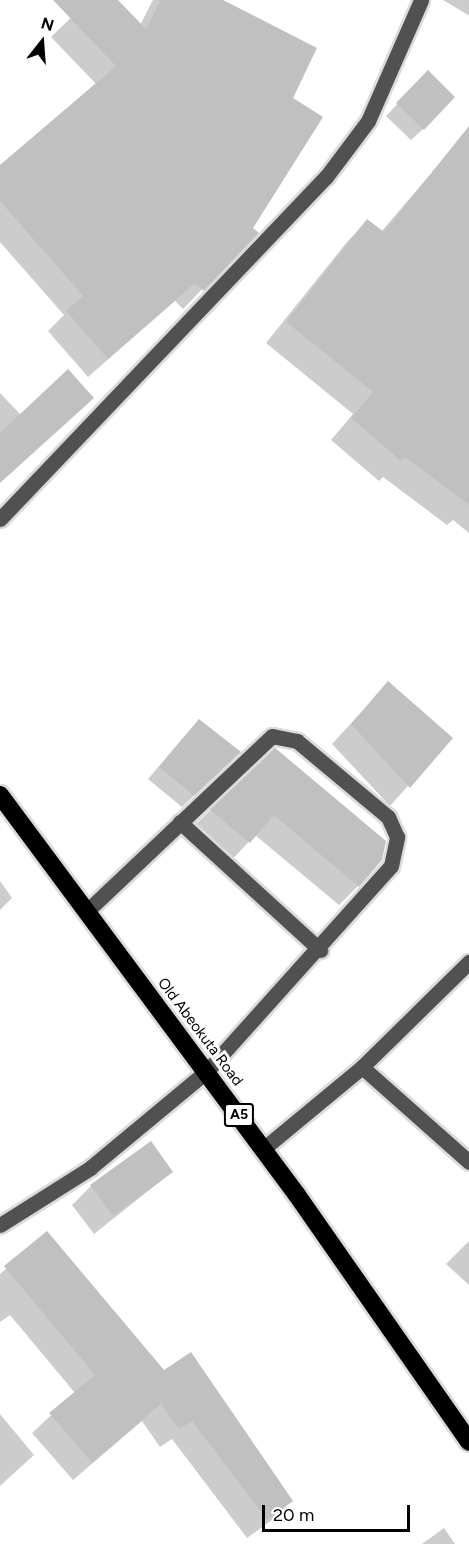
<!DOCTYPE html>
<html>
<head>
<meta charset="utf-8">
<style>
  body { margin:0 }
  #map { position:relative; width:469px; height:1544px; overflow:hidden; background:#fff; font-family:Figtree,sans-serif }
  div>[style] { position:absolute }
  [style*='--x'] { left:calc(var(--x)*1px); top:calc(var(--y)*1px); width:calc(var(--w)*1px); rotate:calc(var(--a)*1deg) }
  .shadow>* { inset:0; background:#0003 }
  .building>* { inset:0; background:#c0c0c0 }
  .roads { filter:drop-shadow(2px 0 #dbdbdb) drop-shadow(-2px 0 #dbdbdb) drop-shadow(0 2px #dbdbdb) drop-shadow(0 -2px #dbdbdb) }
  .minor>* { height:15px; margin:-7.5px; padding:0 7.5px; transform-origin:7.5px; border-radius:7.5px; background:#515151 }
  .highway>* { height:18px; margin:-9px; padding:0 9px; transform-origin:9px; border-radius:9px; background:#000 }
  span { translate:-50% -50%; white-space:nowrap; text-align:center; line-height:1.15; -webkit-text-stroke:6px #fff; paint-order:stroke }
  .shield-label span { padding:2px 4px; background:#fff; border:2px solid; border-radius:4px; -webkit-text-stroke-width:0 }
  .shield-label { font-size:14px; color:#000; font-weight:700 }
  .street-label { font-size:15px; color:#000 }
  .north { position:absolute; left:12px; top:12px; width:60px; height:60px; -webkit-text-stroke:4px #fff; paint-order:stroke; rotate:17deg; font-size:16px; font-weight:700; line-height:24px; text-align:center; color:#000 }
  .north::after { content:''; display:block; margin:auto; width:21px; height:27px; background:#000; clip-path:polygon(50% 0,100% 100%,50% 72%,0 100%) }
  .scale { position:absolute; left:262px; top:1505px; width:148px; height:27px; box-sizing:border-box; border:3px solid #000; border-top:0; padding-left:8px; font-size:18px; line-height:21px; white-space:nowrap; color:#000; -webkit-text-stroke:4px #fff; paint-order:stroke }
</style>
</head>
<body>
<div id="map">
  <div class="shadow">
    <div style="clip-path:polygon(89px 0,116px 0,140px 25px,153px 0,220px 0,291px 98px,251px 228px,257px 233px,183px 309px,175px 301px,88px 377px,48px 331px,64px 315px,0 242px,0 168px,97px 85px,51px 37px)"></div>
    <div style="clip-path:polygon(443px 0,469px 0,469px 15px,468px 15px)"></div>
    <div style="clip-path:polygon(428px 72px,423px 129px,411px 140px,386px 116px)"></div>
    <div style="clip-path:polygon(457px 143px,469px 152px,469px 533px,453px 520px,447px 525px,383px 477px,379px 481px,331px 440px,353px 414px,266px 343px,347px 242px,367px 221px,381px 232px)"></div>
    <div style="clip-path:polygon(0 393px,21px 415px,0 483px)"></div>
    <div style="clip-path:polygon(388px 683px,451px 738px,390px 806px,332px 744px)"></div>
    <div style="clip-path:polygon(188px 732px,228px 763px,182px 807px,148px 779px)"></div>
    <div style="clip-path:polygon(274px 749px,358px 886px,339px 905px,255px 835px,230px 862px,191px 829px)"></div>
    <div style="clip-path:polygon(0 881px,12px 898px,0 910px)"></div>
    <div style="clip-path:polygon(172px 1172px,94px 1234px,72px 1205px,91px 1186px)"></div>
    <div style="clip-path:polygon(47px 1233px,163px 1372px,291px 1501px,272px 1520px,247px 1538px,172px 1439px,160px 1447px,142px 1421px,73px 1480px,32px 1433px,75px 1393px,10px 1315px,0 1322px,0 1274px)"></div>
    <div style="clip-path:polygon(469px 1241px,469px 1285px,446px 1264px)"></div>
    <div style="clip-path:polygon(0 1414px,34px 1455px,0 1486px)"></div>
    <div style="clip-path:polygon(444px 1528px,455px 1544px,422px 1544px)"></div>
  </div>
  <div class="building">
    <div style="clip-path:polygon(53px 0,118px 0,146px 29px,161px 0,223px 0,317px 48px,293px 98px,323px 117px,253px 228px,259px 233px,204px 291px,195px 283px,108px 359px,66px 311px,83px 296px,0 201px,0 165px,116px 66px)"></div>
    <div style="clip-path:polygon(428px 70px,455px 97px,424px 130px,396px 103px)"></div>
    <div style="clip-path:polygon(469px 126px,469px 505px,405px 457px,401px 461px,351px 418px,373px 392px,286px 322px,367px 219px,384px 232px)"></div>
    <div style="clip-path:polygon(68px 369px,94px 398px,0 483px,0 433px)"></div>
    <div style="clip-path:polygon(388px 681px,453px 738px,410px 788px,351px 724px)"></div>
    <div style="clip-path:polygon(199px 719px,241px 752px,194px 796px,159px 767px)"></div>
    <div style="clip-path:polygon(274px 747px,386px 841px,382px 860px,359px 887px,274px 815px,250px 843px,209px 809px)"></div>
    <div style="clip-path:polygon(151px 1141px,173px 1172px,113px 1216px,90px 1185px)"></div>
    <div style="clip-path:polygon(47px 1231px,164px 1370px,191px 1352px,293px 1501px,267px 1520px,192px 1421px,179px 1429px,161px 1404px,92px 1463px,49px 1413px,95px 1375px,4px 1266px)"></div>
  </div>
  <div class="roads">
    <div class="minor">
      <div style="--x:0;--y:519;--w:472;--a:-46.4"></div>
      <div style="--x:326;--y:177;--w:70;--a:-53.1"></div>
      <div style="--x:368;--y:121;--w:132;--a:-66.3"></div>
      <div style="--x:180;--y:822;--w:190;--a:42.4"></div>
      <div style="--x:362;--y:1067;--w:143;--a:41.6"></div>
      <div style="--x:263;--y:1149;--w:129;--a:-39.6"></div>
      <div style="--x:362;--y:1067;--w:150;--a:-44.5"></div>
      <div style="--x:0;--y:1225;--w:107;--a:-32.3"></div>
      <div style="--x:90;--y:1168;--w:152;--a:-39.7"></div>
      <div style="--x:207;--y:1071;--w:275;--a:-48.1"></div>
      <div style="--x:391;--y:866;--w:30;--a:-78"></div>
      <div style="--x:397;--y:837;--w:22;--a:-114"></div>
      <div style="--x:388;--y:817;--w:119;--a:-140.1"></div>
      <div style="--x:297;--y:741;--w:25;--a:-169"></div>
      <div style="--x:272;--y:736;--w:255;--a:136.6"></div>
    </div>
    <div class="highway">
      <div style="--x:0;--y:795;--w:498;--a:53.4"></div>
      <div style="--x:297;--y:1195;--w:301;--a:55.1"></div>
    </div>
  </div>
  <div class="shield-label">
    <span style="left:239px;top:1115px">A5</span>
  </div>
  <div class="street-label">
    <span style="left:200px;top:1032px;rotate:53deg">Old Abeokuta Road</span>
  </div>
  <div class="north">N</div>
  <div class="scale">20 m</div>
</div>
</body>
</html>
